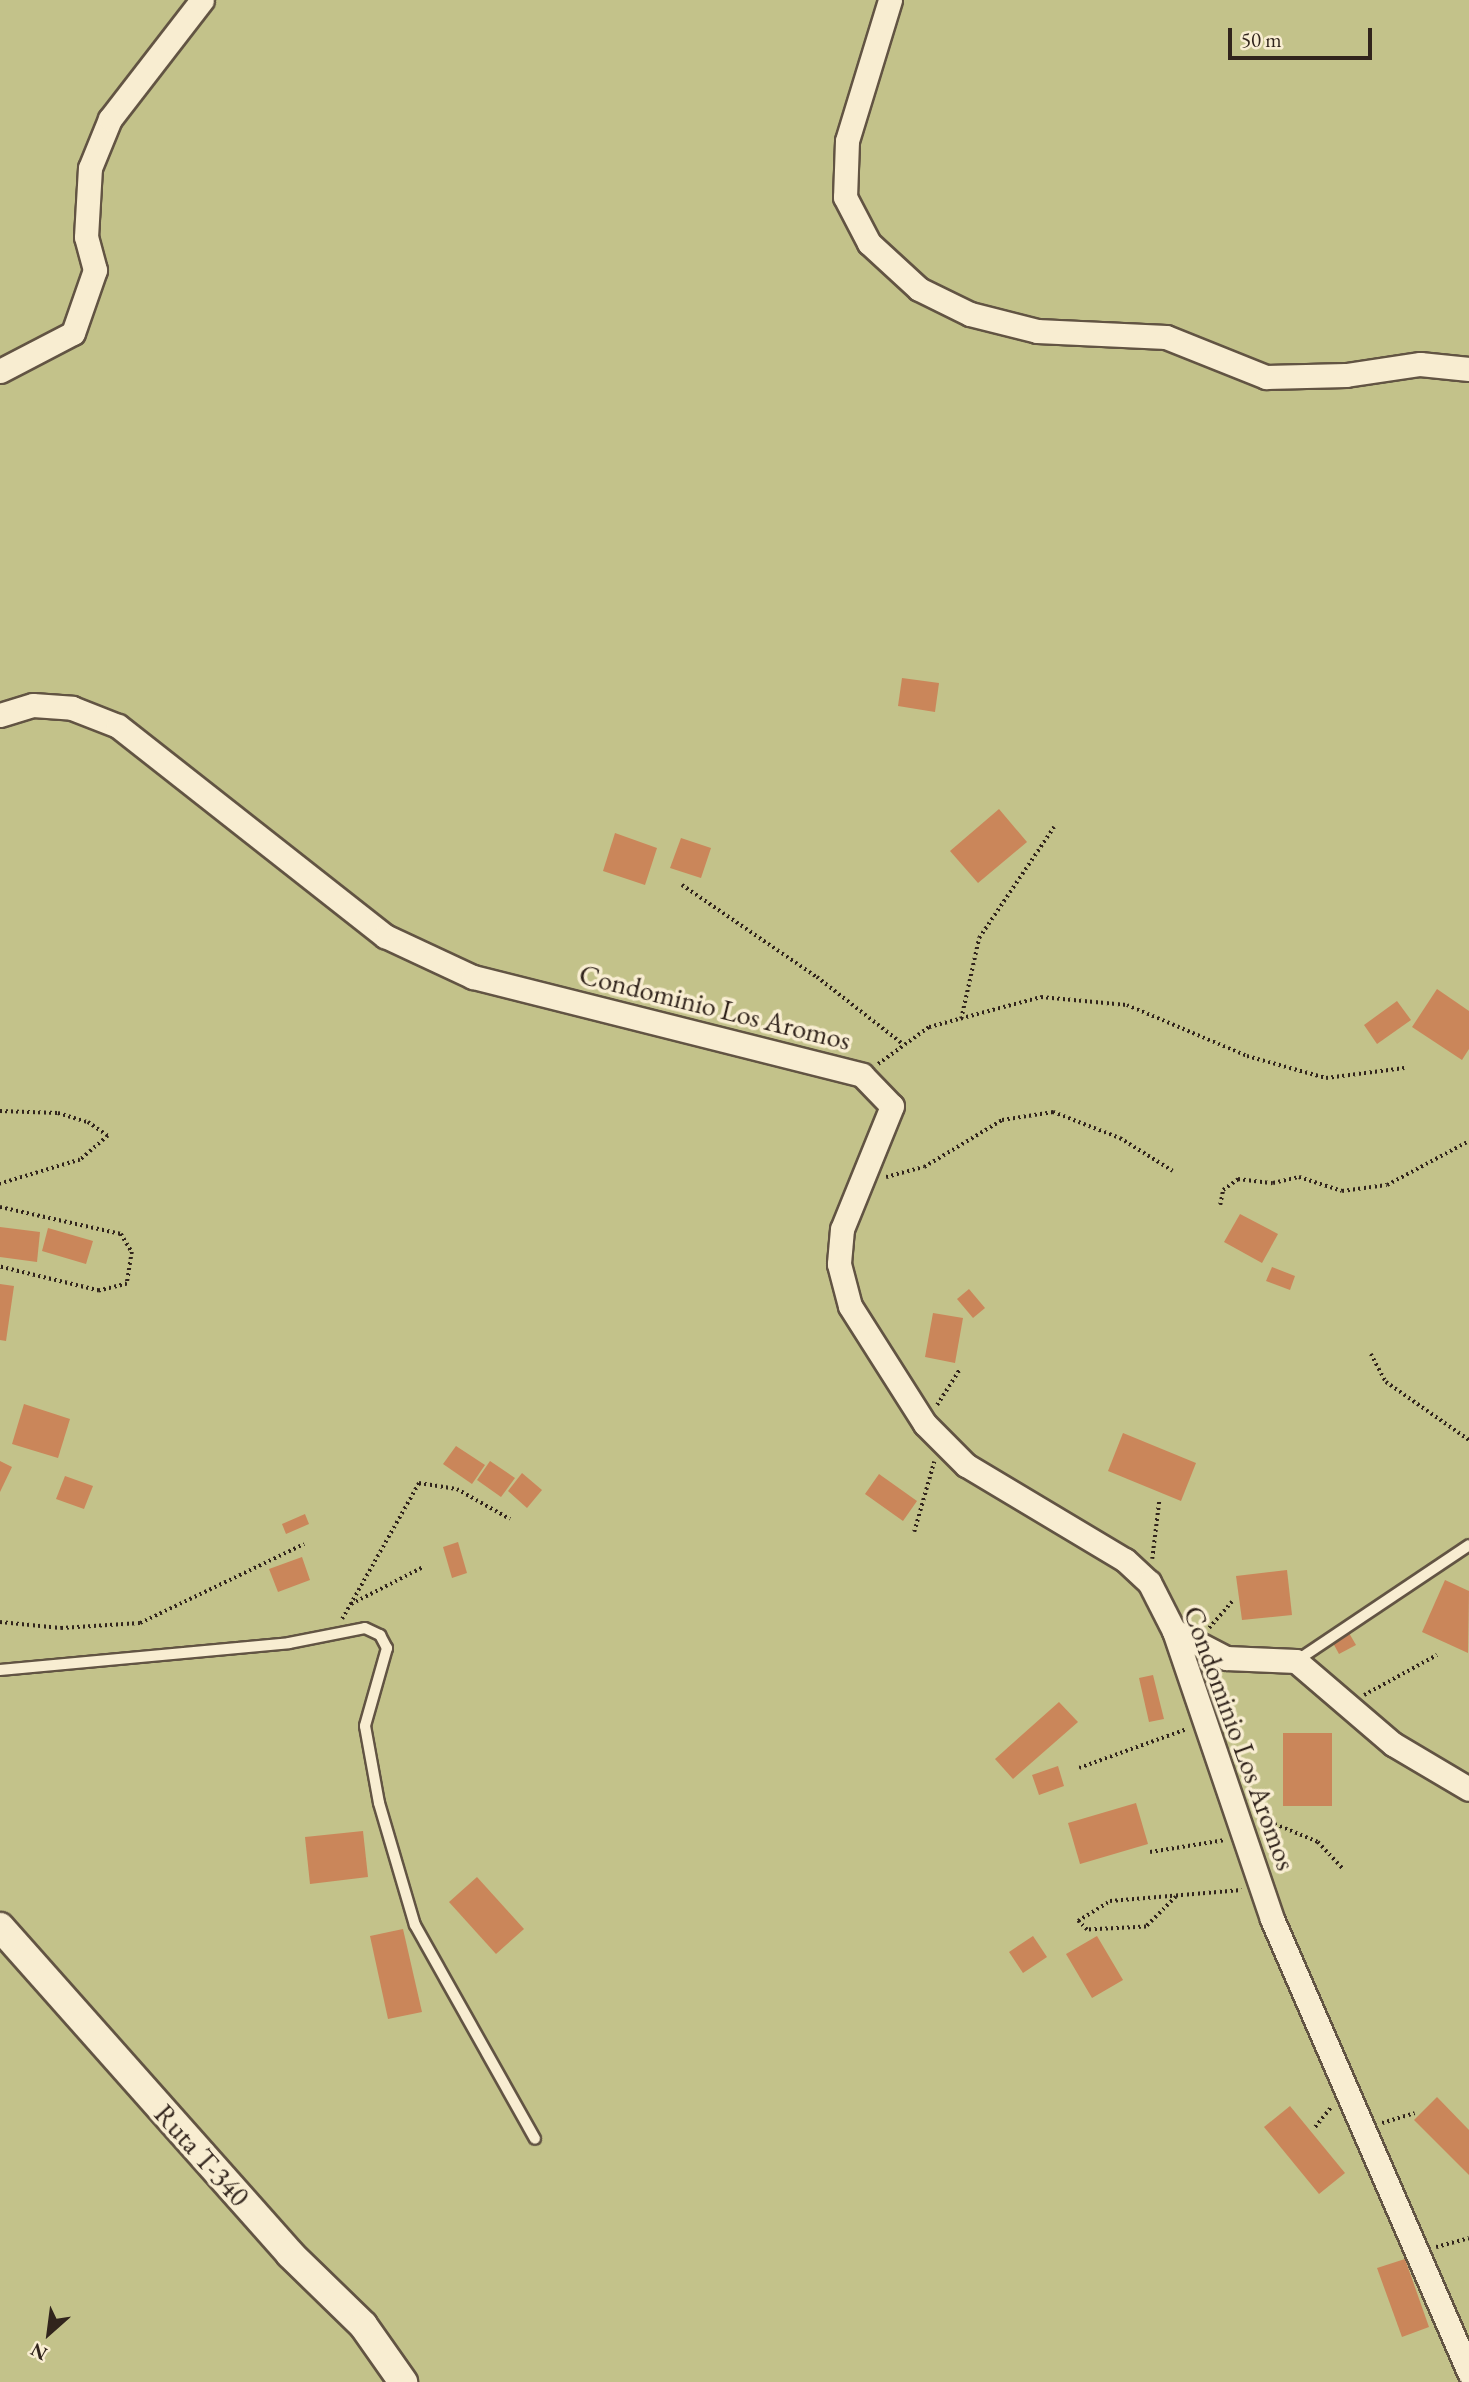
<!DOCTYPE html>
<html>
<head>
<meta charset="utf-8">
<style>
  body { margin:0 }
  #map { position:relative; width:1469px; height:2382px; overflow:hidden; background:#f5e4b8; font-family:"EB Garamond",serif }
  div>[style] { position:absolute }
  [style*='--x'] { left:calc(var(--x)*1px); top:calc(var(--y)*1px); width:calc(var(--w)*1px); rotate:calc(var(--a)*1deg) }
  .green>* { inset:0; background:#c3c28a }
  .building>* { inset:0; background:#ca865a }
  .path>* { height:3.5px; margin-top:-1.75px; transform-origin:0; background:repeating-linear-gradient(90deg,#31241c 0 2px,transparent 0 5.5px) }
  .roads { filter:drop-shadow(2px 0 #625443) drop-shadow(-2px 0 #625443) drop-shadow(0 2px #625443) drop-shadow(0 -2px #625443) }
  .service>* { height:10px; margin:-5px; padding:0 5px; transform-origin:5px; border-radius:5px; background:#f8edd1 }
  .minor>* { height:23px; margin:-11.5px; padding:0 11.5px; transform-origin:11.5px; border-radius:11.5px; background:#f8edd1 }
  .tertiary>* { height:28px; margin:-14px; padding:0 14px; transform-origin:14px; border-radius:14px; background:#f8edd1 }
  span { translate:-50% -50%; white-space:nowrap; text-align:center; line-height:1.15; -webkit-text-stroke:7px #f8edd1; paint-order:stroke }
  .street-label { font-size:28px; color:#31241c }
  .north { position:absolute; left:14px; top:2298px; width:70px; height:70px; -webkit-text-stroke:5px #f8edd1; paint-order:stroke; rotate:208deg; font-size:19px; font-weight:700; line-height:28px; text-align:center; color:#31241c }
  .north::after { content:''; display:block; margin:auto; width:24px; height:32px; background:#31241c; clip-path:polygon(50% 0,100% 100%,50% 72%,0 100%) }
  .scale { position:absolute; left:1228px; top:28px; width:144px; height:32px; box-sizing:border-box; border:4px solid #31241c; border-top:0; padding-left:9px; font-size:21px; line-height:24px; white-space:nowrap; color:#31241c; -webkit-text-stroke:5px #f8edd1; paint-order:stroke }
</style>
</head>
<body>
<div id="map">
  <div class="green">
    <div style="clip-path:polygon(0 0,1469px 0,1469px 2382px,0 2382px)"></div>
  </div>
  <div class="building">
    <div style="clip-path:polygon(902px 678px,939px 683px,935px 712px,898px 706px)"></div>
    <div style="clip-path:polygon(999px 809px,1027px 842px,978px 883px,950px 851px)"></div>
    <div style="clip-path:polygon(615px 833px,657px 848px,645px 885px,603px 871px)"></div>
    <div style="clip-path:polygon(681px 838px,711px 848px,701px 878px,670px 868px)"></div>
    <div style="clip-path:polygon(1437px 989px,1469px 1011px,1469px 1049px,1462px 1060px,1412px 1027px)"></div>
    <div style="clip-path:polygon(1397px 1001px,1411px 1020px,1377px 1044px,1364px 1025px)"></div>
    <div style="clip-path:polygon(1240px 1214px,1278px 1234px,1262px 1263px,1224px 1242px)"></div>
    <div style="clip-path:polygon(0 1227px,40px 1232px,37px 1262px,0 1257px)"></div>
    <div style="clip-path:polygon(48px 1228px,93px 1241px,86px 1264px,42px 1251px)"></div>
    <div style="clip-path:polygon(1272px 1267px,1295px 1276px,1290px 1290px,1266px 1281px)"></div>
    <div style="clip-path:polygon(0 1284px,14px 1286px,6px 1341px,0 1340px)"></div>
    <div style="clip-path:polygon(969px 1289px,985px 1308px,973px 1318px,957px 1299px)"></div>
    <div style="clip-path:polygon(933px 1313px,963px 1318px,955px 1363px,925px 1357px)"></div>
    <div style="clip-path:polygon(24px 1404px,70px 1419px,58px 1458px,12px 1444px)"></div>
    <div style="clip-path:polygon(1123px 1433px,1196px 1463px,1181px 1501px,1108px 1471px)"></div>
    <div style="clip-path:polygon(456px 1446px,485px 1465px,472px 1484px,443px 1464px)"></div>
    <div style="clip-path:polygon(0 1461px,12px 1467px,0 1492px)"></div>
    <div style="clip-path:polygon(490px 1461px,515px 1478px,501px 1497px,477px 1480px)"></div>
    <div style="clip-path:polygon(522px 1473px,542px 1490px,527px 1508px,508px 1491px)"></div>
    <div style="clip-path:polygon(879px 1474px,917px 1501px,903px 1521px,865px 1494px)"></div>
    <div style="clip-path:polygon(65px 1476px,93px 1486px,84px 1509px,56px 1499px)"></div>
    <div style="clip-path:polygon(305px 1514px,309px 1524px,286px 1534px,282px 1524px)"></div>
    <div style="clip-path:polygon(458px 1542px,467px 1573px,452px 1578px,443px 1547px)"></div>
    <div style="clip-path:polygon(302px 1557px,310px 1580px,278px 1592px,269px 1569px)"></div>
    <div style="clip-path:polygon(1287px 1570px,1292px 1615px,1242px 1620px,1236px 1576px)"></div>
    <div style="clip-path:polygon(1445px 1580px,1469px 1591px,1468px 1653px,1422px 1632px)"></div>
    <div style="clip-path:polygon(1349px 1633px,1356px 1645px,1339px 1654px,1333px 1643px)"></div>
    <div style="clip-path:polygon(1153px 1675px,1164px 1719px,1149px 1722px,1139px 1678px)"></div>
    <div style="clip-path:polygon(1059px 1702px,1078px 1722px,1013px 1779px,995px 1759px)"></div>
    <div style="clip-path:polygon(1283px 1733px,1332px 1733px,1332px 1806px,1283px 1806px)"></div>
    <div style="clip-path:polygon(1058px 1766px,1064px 1786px,1039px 1795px,1032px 1775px)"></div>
    <div style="clip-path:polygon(1136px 1803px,1148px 1844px,1080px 1864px,1068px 1823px)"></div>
    <div style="clip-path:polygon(363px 1831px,368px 1877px,310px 1884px,305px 1837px)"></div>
    <div style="clip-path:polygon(477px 1877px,524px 1929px,496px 1954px,449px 1902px)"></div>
    <div style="clip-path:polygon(403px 1929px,422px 2012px,388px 2019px,370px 1936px)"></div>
    <div style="clip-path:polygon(1033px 1936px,1047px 1957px,1023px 1973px,1009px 1952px)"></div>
    <div style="clip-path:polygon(1097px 1936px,1123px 1980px,1092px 1998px,1066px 1954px)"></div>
    <div style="clip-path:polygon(1437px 2097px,1469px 2130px,1469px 2175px,1414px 2120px)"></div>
    <div style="clip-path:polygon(1290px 2106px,1345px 2173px,1319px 2194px,1264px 2127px)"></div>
    <div style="clip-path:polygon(1405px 2259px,1429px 2327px,1402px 2337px,1377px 2268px)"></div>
  </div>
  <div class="path">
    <div style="--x:682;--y:885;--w:163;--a:34.3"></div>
    <div style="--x:817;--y:977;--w:110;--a:38"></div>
    <div style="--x:961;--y:1019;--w:83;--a:-77.5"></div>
    <div style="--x:979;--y:938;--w:134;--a:-56"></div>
    <div style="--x:878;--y:1064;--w:63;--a:-36"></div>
    <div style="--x:929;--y:1027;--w:116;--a:-15"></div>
    <div style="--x:1041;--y:997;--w:86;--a:5.3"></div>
    <div style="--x:1127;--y:1005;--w:130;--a:23"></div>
    <div style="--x:1247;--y:1056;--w:82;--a:15.6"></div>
    <div style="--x:1326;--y:1078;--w:79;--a:-7.3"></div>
    <div style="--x:0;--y:1111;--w:58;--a:2"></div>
    <div style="--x:58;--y:1113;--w:31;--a:17"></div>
    <div style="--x:88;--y:1122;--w:24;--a:35"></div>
    <div style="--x:108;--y:1136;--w:37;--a:139"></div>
    <div style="--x:80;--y:1160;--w:84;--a:163.3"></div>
    <div style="--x:886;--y:1177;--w:39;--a:-15"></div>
    <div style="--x:924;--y:1167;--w:91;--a:-31.1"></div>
    <div style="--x:1002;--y:1120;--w:52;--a:-8.9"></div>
    <div style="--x:1053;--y:1112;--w:72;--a:21.2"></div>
    <div style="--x:1120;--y:1138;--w:62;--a:31.9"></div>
    <div style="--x:1220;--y:1205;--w:15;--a:-79"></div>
    <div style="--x:1223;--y:1190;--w:19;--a:-36"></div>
    <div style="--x:1238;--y:1179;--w:35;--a:7"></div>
    <div style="--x:1273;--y:1183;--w:27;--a:-13"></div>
    <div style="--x:1299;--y:1177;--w:45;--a:18"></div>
    <div style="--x:1342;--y:1191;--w:45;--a:-7.6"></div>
    <div style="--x:1387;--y:1185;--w:93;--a:-28.2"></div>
    <div style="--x:0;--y:1207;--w:124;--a:12.6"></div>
    <div style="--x:121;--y:1234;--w:21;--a:59"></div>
    <div style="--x:132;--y:1252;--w:32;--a:99"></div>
    <div style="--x:127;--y:1284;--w:29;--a:166"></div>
    <div style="--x:99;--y:1291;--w:102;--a:-166.4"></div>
    <div style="--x:1371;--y:1354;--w:32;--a:62"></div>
    <div style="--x:1386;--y:1382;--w:101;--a:34.9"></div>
    <div style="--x:937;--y:1405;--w:43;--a:-57.4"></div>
    <div style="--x:914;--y:1532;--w:73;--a:-74.1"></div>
    <div style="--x:1152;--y:1559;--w:58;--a:-83.1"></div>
    <div style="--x:351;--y:1604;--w:81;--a:-27.2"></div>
    <div style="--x:342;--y:1619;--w:156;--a:-60.5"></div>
    <div style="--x:419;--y:1483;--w:38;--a:9"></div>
    <div style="--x:457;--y:1489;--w:61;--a:29.5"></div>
    <div style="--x:0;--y:1622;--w:61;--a:5.6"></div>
    <div style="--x:61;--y:1628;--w:79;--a:-3.6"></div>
    <div style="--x:140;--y:1623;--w:182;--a:-25.7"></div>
    <div style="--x:1209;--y:1628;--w:35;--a:-49"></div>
    <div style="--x:1364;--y:1695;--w:83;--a:-28.7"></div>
    <div style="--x:1079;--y:1768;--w:115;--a:-19.9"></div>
    <div style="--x:1259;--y:1824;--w:16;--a:0"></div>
    <div style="--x:1275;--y:1824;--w:47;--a:22.7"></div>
    <div style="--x:1318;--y:1842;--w:38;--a:47"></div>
    <div style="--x:1150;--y:1852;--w:76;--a:-9.1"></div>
    <div style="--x:1176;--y:1897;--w:42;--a:135"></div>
    <div style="--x:1146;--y:1927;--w:59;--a:177.1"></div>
    <div style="--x:1087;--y:1930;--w:13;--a:-135"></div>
    <div style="--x:1078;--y:1921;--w:38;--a:-32"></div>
    <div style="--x:1110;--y:1901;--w:132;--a:-4.8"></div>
    <div style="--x:1382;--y:2123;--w:34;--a:-17"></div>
    <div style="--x:1315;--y:2127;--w:26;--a:-51"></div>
    <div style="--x:1436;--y:2247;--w:34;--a:-15"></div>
  </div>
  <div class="roads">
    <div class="service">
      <div style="--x:1296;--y:1661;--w:208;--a:-33.8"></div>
      <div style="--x:0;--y:1670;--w:290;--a:-5.3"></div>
      <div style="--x:289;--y:1643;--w:77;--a:-11.2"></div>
      <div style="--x:365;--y:1628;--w:17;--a:25"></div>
      <div style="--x:380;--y:1635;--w:15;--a:62"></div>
      <div style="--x:387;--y:1648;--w:81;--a:105.8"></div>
      <div style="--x:365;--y:1726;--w:78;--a:79.7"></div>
      <div style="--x:379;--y:1803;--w:127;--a:73.6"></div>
      <div style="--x:415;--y:1925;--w:245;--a:60.7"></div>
    </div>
    <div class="minor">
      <div style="--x:890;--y:0;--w:147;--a:107"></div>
      <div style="--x:847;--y:141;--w:56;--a:92"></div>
      <div style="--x:845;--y:197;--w:52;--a:62.4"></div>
      <div style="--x:869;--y:243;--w:68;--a:42.6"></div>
      <div style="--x:919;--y:289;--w:57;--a:26.1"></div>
      <div style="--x:970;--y:314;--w:69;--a:14.2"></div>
      <div style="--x:1037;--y:331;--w:129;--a:2.7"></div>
      <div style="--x:1166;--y:337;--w:108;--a:21.8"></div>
      <div style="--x:1266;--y:377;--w:80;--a:-1.4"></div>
      <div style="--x:1346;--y:375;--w:75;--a:-8.5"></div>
      <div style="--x:1420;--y:364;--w:49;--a:5.8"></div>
      <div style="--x:0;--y:371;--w:82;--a:-27.5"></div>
      <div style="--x:73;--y:333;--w:67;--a:-70.8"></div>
      <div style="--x:95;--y:270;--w:34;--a:-105"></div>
      <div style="--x:86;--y:237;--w:69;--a:-86.7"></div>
      <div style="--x:90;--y:168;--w:53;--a:-67.8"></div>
      <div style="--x:110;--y:119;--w:150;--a:-52.3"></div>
      <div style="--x:0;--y:715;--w:34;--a:-17"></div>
      <div style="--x:33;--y:705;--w:39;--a:4"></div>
      <div style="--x:72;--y:708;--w:49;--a:21.4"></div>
      <div style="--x:118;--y:726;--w:340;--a:38.2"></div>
      <div style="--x:385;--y:936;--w:97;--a:25"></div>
      <div style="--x:473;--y:977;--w:401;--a:14.1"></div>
      <div style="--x:862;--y:1075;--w:43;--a:45.9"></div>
      <div style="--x:892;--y:1106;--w:133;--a:112.1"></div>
      <div style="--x:842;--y:1229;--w:35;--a:95"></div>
      <div style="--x:839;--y:1264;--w:43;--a:75.3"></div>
      <div style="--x:850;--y:1306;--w:140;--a:57.6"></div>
      <div style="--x:925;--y:1424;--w:58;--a:45"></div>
      <div style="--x:966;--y:1465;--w:185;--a:30.9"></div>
      <div style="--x:1125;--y:1560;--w:33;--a:43"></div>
      <div style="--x:1149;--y:1582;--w:55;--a:63"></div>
      <div style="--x:1174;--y:1631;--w:304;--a:71.2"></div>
      <div style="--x:1272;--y:1919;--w:495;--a:66.5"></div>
      <div style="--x:1174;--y:1631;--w:59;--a:27.4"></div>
      <div style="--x:1226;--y:1658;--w:70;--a:2.5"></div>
      <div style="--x:1296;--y:1661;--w:128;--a:40.6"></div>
      <div style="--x:1393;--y:1744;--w:88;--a:30.6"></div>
    </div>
    <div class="tertiary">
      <div style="--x:0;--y:1927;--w:437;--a:48.4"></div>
      <div style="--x:290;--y:2254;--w:102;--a:44.2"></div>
      <div style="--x:363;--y:2325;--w:70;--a:54.9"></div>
    </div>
  </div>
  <div class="street-label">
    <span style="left:715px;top:1007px;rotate:14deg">Condominio Los Aromos</span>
    <span style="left:1240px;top:1738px;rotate:70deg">Condominio Los Aromos</span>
    <span style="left:202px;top:2155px;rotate:48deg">Ruta T-340</span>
  </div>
  <div class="north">N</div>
  <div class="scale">50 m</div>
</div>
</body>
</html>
